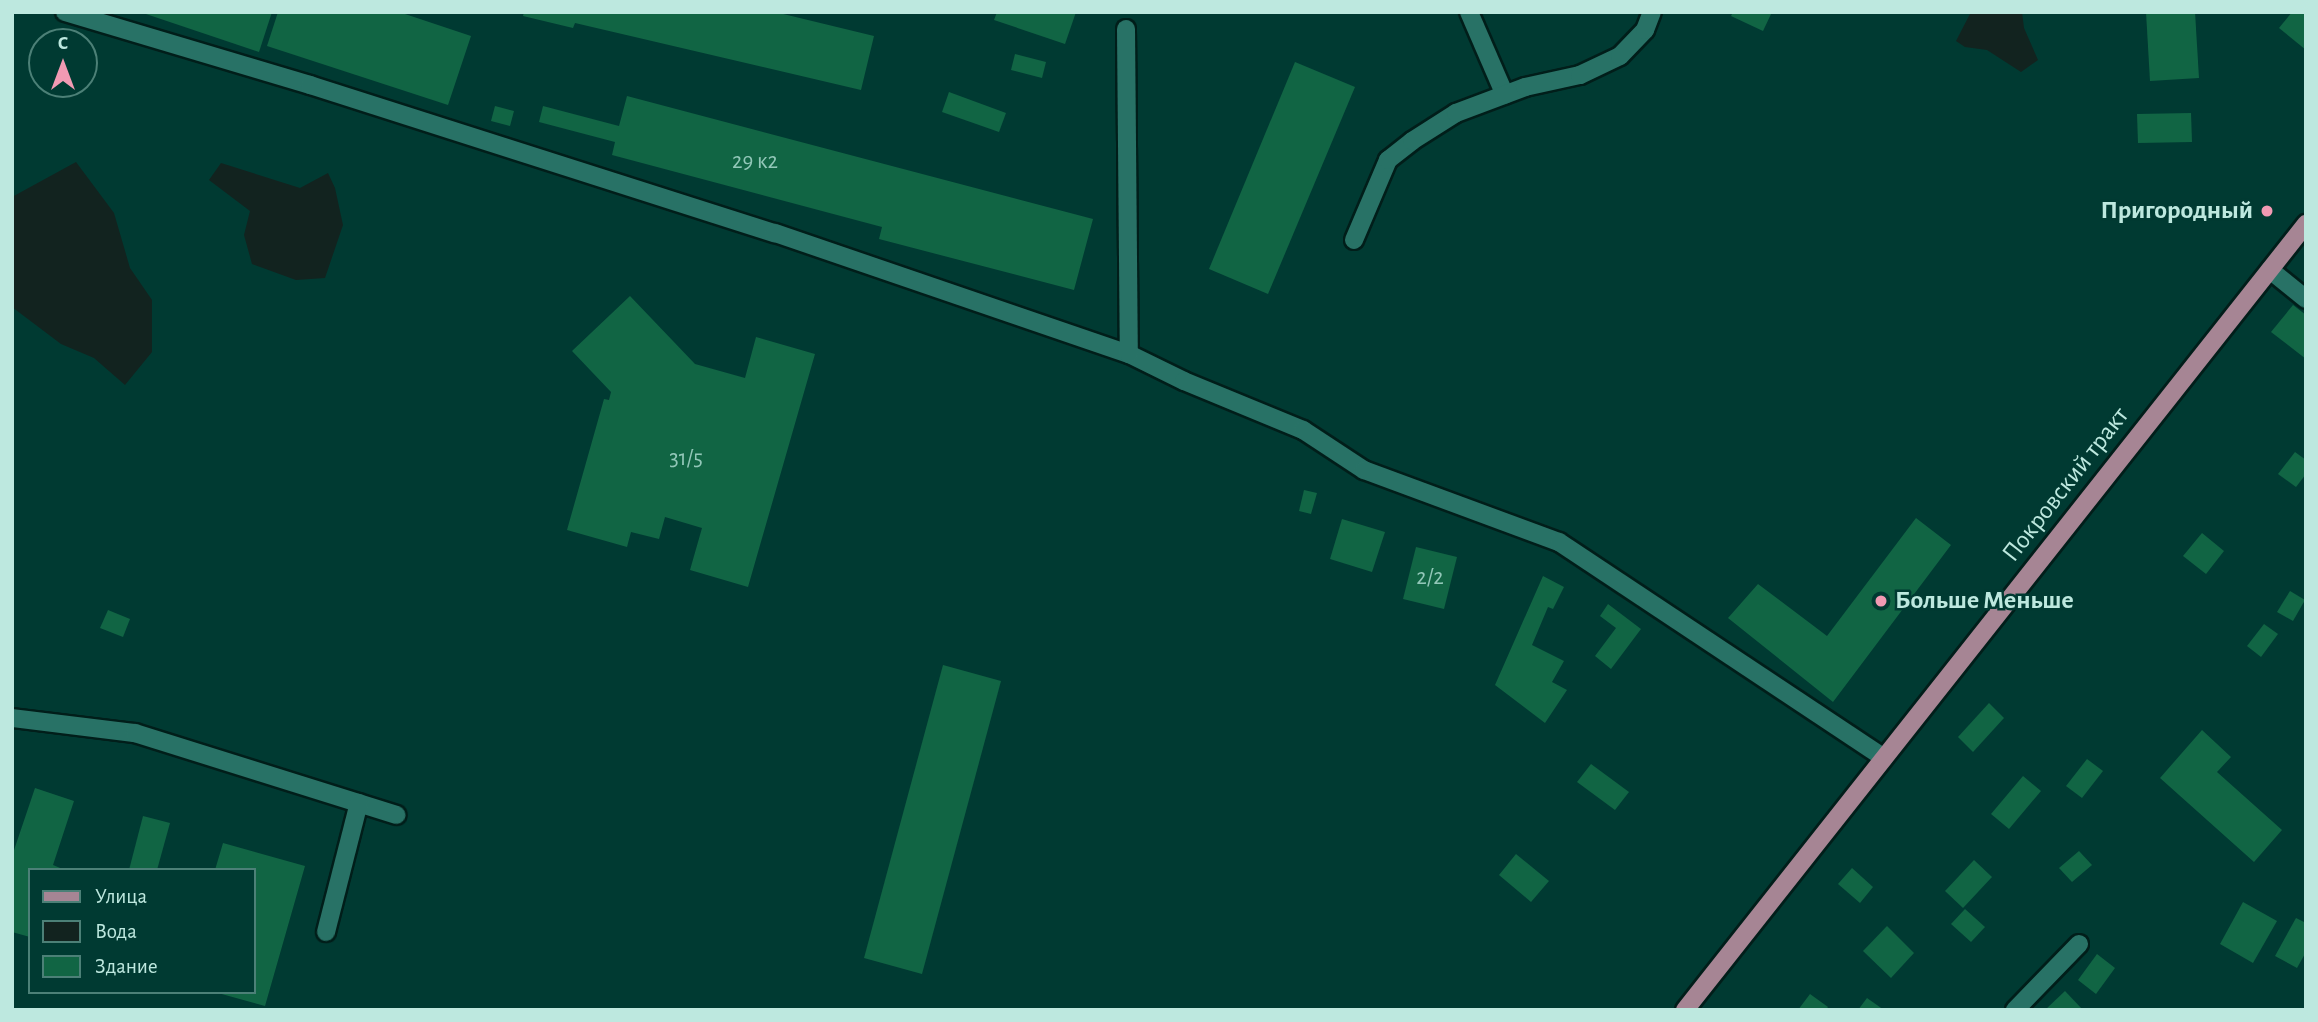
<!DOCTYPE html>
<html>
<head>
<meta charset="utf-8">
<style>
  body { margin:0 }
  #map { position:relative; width:2318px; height:1022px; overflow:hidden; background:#003a32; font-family:"Alegreya Sans",sans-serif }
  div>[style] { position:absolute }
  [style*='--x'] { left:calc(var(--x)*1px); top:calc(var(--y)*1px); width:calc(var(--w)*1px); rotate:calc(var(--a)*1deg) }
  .water>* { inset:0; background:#12231f }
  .building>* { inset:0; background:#116544 }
  .roads { filter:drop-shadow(2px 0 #011e1a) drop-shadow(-2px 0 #011e1a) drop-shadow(0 2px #011e1a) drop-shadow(0 -2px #011e1a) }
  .minor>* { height:18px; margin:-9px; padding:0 9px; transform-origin:9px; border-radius:9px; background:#287266 }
  .major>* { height:18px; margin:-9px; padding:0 9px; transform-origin:9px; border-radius:9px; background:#a68594 }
  .dots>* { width:19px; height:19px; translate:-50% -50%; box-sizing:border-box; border:4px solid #003a32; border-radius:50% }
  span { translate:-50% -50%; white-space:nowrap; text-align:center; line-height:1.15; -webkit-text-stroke:5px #003a32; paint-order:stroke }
  .number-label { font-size:23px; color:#92c7b8 }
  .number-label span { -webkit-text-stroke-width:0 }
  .poi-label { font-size:26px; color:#bde8df; font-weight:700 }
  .right { translate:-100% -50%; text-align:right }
  .left { translate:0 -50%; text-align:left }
  .street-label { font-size:26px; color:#bde8df }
  .frame { position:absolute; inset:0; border:14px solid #bde8df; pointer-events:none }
  .legend { position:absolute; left:28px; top:868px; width:228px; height:126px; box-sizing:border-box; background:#003a32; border:2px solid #4c8077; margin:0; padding:9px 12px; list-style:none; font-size:21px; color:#bde8df }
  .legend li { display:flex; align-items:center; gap:14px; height:35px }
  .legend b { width:35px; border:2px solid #4c8077 }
  .north { position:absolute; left:28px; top:28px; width:70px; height:70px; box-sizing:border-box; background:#003a32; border:2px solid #4c8077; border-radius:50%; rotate:0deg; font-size:19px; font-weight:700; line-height:28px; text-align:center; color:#bde8df }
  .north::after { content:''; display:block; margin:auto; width:24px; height:32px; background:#f19ab3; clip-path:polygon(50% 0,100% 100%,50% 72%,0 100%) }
</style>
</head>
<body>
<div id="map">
  <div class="water">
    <div style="clip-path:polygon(1971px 12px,2022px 12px,2024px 28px,2038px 60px,2021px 72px,1987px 50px,1965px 47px,1956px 41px)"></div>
    <div style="clip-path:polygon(76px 162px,114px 213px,130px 268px,152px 300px,152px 352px,125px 385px,94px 358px,61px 344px,12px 307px,12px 197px)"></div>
    <div style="clip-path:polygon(221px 163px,300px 188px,328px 173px,335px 188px,343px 225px,325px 278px,296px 280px,252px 264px,244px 235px,250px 211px,209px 180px)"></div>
  </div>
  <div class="building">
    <div style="clip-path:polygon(140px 12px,272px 12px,259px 52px)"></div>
    <div style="clip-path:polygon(278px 12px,399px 12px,471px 36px,448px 105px,267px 46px)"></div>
    <div style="clip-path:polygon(524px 12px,775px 12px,874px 36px,861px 90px,575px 23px,573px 28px,523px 16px)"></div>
    <div style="clip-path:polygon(997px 12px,1076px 12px,1065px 44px,994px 20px)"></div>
    <div style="clip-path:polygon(1733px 12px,1772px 12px,1763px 31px,1731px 16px)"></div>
    <div style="clip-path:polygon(2146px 12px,2195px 12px,2199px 78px,2150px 81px)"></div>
    <div style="clip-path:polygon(2292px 12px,2306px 12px,2306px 50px,2279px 28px)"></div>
    <div style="clip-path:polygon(1015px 54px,1046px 62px,1042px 78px,1011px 70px)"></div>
    <div style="clip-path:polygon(1295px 62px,1355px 87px,1268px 294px,1209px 269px)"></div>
    <div style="clip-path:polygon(949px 92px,1006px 113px,999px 132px,942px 112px)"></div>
    <div style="clip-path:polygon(627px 96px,1093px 219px,1074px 290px,879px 239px,882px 227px,612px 155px,615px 142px,539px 122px,543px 106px,619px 126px)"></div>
    <div style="clip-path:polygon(495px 106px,514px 111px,510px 126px,491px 121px)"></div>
    <div style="clip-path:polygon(2191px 113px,2192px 142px,2138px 143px,2137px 114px)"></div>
    <div style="clip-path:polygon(630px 296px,695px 364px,745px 378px,756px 337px,815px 354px,748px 587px,690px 570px,702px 528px,665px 517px,659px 539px,631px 532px,627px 547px,567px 530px,604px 399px,609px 400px,611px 392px,572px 351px)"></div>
    <div style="clip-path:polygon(2293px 305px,2306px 315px,2306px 359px,2271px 332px)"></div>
    <div style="clip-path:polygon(2295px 452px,2306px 460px,2306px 474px,2296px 487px,2278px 474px)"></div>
    <div style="clip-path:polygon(1304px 490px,1317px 493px,1311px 514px,1299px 511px)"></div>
    <div style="clip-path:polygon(1916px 518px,1951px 545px,1833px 702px,1728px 618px,1758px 584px,1827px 636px)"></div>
    <div style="clip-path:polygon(1342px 519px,1385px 532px,1372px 572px,1330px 559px)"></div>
    <div style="clip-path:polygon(2202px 533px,2224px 551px,2206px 574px,2183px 556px)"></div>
    <div style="clip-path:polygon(1416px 547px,1457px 557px,1444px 609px,1403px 599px)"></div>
    <div style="clip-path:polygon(1543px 576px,1564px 587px,1553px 609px,1548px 607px,1532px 645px,1564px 661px,1552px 682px,1567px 690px,1545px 723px,1495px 685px)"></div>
    <div style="clip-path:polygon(2290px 591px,2305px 600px,2293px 621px,2277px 612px)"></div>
    <div style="clip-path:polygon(1608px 604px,1641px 629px,1611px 669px,1595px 656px,1616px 628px,1600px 616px)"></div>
    <div style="clip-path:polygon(108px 610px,130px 619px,123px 637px,100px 628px)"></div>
    <div style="clip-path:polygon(2264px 624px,2278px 634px,2261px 657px,2247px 646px)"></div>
    <div style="clip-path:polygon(943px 665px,1001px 681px,922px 974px,864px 958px)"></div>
    <div style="clip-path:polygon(1989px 703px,2004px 718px,1973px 752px,1958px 737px)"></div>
    <div style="clip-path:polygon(2202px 730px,2231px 757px,2217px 772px,2282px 830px,2254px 862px,2160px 778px)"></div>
    <div style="clip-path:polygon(2087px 759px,2103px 771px,2082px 798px,2066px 786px)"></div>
    <div style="clip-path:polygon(1591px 764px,1629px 792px,1615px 810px,1577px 782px)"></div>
    <div style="clip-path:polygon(2023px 776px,2041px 791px,2009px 829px,1991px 814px)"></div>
    <div style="clip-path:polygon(35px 788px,74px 801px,53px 865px,65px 870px,30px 870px,30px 937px,12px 932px,12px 856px)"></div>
    <div style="clip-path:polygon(143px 816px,170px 823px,157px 870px,129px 870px)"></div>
    <div style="clip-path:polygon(223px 843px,305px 866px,265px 1006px,218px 993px,254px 992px,254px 870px,215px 870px)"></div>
    <div style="clip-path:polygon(2079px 851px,2092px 865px,2072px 882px,2059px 868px)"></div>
    <div style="clip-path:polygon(1516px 854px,1549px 881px,1531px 902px,1499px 875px)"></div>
    <div style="clip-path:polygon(1974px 860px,1992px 877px,1963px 908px,1945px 891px)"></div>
    <div style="clip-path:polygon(1852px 868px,1873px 887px,1860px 903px,1838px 884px)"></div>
    <div style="clip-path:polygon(2243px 902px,2277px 921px,2253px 963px,2220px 944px)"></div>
    <div style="clip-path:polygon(1965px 909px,1985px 927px,1971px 942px,1951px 924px)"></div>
    <div style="clip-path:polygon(2296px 918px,2306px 923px,2306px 952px,2297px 968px,2275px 956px)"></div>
    <div style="clip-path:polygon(1887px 926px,1914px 953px,1891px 978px,1863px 951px)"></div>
    <div style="clip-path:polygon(2097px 954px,2115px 968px,2096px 994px,2078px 980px)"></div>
    <div style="clip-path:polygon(2065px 991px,2083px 1010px,2045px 1010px)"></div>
    <div style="clip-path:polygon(1810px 994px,1828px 1007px,1826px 1010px,1798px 1010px)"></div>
    <div style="clip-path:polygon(1867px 998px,1884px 1010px,1858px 1010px)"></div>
  </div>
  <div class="roads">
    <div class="minor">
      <div style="--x:65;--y:12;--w:256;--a:16.6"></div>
      <div style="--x:310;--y:85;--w:488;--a:17.7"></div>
      <div style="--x:775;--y:233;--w:374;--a:18.9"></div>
      <div style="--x:1129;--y:354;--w:61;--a:26.1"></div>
      <div style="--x:1184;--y:381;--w:129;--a:22.4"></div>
      <div style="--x:1303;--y:430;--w:73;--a:33.3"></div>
      <div style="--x:1364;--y:470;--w:208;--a:20.3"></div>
      <div style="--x:1559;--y:542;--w:390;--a:33.6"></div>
      <div style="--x:1469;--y:12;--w:90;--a:66.6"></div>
      <div style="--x:1126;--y:29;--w:325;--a:89.5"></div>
      <div style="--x:1354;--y:240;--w:87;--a:-67"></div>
      <div style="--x:1388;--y:160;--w:31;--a:-38"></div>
      <div style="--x:1412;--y:141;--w:52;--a:-32.5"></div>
      <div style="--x:1456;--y:113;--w:74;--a:-20.6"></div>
      <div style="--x:1525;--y:87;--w:56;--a:-12.3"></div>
      <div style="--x:1580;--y:75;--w:44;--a:-25.4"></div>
      <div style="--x:1620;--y:56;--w:36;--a:-46"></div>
      <div style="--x:1645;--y:30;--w:19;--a:-69"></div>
      <div style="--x:2270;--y:270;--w:46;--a:38.9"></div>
      <div style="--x:12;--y:718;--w:124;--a:7"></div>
      <div style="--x:135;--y:733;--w:274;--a:17.4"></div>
      <div style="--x:326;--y:932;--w:133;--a:-75.7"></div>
      <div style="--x:2015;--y:1010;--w:92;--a:-45.9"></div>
    </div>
    <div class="major">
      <div style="--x:1685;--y:1010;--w:1002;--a:-51.69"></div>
    </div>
  </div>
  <div class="dots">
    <div style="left:2267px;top:211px;background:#f19ab3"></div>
    <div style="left:1881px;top:601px;background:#f19ab3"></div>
  </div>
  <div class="number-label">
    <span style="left:755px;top:162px">29 к2</span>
    <span style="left:686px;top:459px">31/5</span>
    <span style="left:1430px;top:578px">2/2</span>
  </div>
  <div class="poi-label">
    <span class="right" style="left:2253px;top:211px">Пригородный</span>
    <span class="left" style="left:1895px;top:601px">Больше Меньше</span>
  </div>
  <div class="street-label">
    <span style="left:2066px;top:485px;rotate:-52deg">Покровский тракт</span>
  </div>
  <div class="frame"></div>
  <ul class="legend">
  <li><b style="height:9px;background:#a68594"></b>Улица</li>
  <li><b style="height:19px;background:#12231f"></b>Вода</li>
  <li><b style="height:19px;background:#116544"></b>Здание</li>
  </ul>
  <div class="north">С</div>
</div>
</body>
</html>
